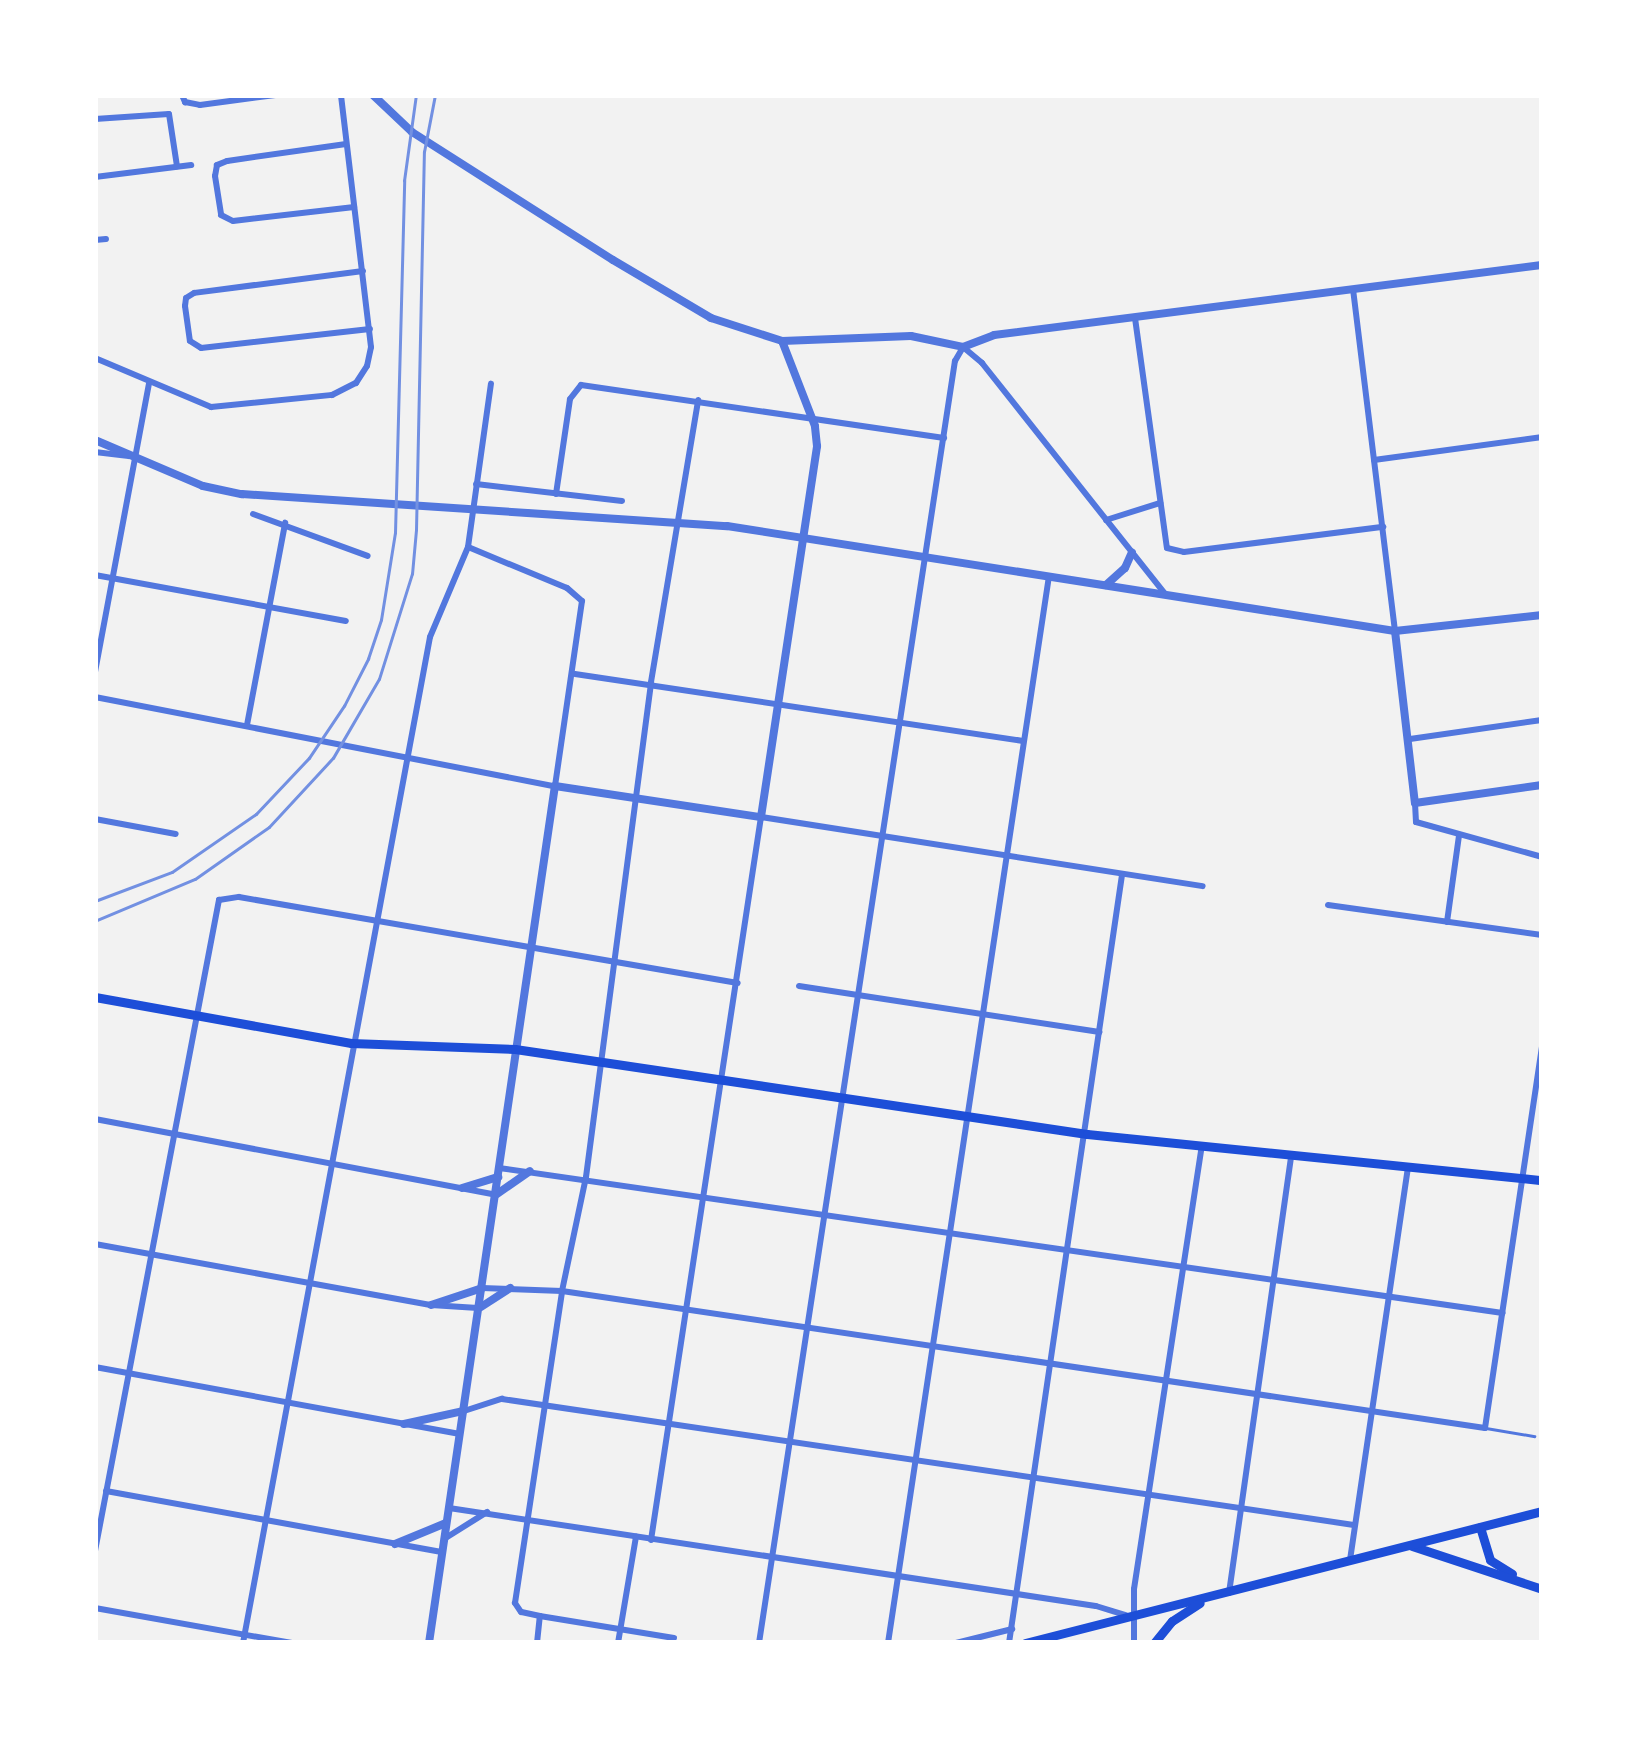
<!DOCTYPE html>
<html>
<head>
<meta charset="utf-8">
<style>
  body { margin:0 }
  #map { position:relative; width:1637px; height:1738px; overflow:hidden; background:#f2f2f2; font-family:"Exo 2",sans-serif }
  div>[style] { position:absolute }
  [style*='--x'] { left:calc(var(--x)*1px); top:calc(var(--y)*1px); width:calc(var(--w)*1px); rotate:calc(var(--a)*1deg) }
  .service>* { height:2.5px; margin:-1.25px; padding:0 1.25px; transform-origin:1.25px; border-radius:1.25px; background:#5277de }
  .minor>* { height:6px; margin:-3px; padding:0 3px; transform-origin:3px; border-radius:3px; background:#5277de }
  .tertiary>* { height:8px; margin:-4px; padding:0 4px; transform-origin:4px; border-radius:4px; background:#5277de }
  .primary>* { height:9px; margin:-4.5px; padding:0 4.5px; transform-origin:4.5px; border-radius:4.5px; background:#1d4ed8 }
  .rail>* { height:2.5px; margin:-1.25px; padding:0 1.25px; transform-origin:1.25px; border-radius:1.25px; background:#7290e2 }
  span { translate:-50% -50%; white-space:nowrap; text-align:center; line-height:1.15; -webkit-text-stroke:10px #fff; paint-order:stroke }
  .frame { position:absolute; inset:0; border:98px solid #fff; pointer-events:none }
</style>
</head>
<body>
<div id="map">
  <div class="service">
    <div style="--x:1486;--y:1428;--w:49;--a:9.5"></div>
  </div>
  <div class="minor">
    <div style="--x:182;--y:95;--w:8;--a:67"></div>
    <div style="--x:185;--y:102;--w:15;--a:11"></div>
    <div style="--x:200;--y:105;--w:76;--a:-7.6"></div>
    <div style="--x:95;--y:119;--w:74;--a:-3.9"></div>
    <div style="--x:169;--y:114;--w:53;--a:81.3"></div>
    <div style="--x:346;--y:144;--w:120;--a:171.9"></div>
    <div style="--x:227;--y:161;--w:11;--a:158"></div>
    <div style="--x:217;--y:165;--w:11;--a:100"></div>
    <div style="--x:215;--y:176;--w:39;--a:81"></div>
    <div style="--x:221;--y:215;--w:13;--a:27"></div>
    <div style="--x:233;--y:221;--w:122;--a:-6.6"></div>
    <div style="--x:95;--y:177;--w:97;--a:-7.1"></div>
    <div style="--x:95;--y:240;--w:11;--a:-5"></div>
    <div style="--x:363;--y:271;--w:170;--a:172.6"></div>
    <div style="--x:194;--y:293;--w:9;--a:148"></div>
    <div style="--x:186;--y:298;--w:8;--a:97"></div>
    <div style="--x:185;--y:306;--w:35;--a:82"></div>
    <div style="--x:190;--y:341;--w:13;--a:32"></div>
    <div style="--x:201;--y:348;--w:170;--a:-6.4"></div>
    <div style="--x:1353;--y:289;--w:345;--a:83"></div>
    <div style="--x:1135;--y:318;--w:232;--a:82.1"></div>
    <div style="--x:1167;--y:548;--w:17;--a:13"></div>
    <div style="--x:1184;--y:552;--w:201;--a:-7.2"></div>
    <div style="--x:95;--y:358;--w:126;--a:22.9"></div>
    <div style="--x:211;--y:407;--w:122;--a:-5.7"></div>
    <div style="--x:332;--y:395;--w:27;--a:-27"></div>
    <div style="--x:356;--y:383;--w:20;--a:-57"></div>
    <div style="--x:367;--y:366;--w:19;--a:-78"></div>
    <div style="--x:371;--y:347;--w:254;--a:-96.8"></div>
    <div style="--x:95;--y:452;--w:34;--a:7"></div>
    <div style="--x:1374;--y:460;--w:170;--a:-7.8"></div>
    <div style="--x:476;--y:484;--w:147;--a:6.6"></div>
    <div style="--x:556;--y:494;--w:96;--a:-81.6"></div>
    <div style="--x:570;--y:399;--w:18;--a:-52"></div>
    <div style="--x:581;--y:385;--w:367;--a:8.3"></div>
    <div style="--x:253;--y:514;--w:122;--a:20.1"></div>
    <div style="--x:1106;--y:520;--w:57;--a:-17.5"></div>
    <div style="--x:95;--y:575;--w:255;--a:10.4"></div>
    <div style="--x:95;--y:672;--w:293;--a:-79.4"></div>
    <div style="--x:575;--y:674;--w:453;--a:8.5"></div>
    <div style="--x:95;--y:697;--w:469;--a:11"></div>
    <div style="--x:555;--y:786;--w:187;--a:-81.7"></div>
    <div style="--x:582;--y:601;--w:20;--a:-139"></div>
    <div style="--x:567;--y:588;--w:107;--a:-157.5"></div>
    <div style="--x:247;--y:725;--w:206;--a:-79.3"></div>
    <div style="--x:1410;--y:739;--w:133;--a:-8.2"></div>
    <div style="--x:1415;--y:803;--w:19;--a:87"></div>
    <div style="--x:1416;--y:822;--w:131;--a:15.5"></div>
    <div style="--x:95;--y:819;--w:82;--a:10.5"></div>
    <div style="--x:1328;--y:905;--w:216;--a:8"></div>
    <div style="--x:1447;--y:922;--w:88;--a:-82.1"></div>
    <div style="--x:799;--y:986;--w:304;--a:8.7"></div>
    <div style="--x:95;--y:1119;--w:408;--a:10.7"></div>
    <div style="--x:499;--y:1168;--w:1014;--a:8.22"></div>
    <div style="--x:95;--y:1244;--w:341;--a:10.3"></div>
    <div style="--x:431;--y:1305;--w:47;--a:3.7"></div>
    <div style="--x:482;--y:1288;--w:80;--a:2.1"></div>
    <div style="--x:562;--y:1291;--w:933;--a:8.44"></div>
    <div style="--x:1485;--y:1428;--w:386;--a:-81.5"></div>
    <div style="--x:95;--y:1367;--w:371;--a:10.4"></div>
    <div style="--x:464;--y:1411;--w:40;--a:-18"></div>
    <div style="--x:502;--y:1399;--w:861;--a:8.41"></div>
    <div style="--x:106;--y:1491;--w:341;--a:10.3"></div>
    <div style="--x:449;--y:1508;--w:654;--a:8.61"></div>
    <div style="--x:1096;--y:1606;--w:31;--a:17"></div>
    <div style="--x:444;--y:1539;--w:51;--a:-32.1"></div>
    <div style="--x:651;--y:1540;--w:731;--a:-81.35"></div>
    <div style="--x:761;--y:817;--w:447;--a:8.9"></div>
    <div style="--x:95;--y:1551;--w:663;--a:-79.22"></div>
    <div style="--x:219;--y:900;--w:20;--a:-9"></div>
    <div style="--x:239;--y:897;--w:506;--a:9.78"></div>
    <div style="--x:1350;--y:1560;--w:398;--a:-81.6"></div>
    <div style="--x:1229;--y:1593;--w:442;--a:-81.9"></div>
    <div style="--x:95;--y:1608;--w:200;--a:10.1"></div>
    <div style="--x:674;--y:1638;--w:136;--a:-170.7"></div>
    <div style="--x:540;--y:1616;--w:19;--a:-168"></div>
    <div style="--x:521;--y:1612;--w:11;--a:-124"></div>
    <div style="--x:515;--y:1603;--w:316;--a:-81.4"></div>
    <div style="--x:562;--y:1291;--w:116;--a:-78.1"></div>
    <div style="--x:586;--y:1177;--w:499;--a:-82.5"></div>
    <div style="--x:651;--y:682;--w:286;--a:-80.5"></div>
    <div style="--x:243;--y:1643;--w:1023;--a:-79.47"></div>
    <div style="--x:430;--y:637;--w:98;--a:-67.1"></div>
    <div style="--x:468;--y:547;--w:165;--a:-82"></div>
    <div style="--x:537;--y:1643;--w:27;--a:-84"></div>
    <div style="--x:618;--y:1643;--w:108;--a:-80.4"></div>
    <div style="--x:759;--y:1643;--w:1297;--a:-81.31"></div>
    <div style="--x:955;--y:361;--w:16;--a:-60"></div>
    <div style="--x:963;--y:347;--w:25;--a:40"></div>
    <div style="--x:982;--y:363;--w:296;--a:51.6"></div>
    <div style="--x:888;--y:1643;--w:1079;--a:-81.42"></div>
    <div style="--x:956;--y:1643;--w:58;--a:-14"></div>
    <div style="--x:1009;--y:1643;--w:776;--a:-81.63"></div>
    <div style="--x:1134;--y:1643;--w:54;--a:-90"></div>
    <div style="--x:1134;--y:1589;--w:449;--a:-81.3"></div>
  </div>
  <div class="tertiary">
    <div style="--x:373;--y:95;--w:54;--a:43.5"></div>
    <div style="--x:412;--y:132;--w:238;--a:32.5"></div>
    <div style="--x:613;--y:260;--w:114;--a:30.6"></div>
    <div style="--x:711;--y:318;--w:75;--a:17.9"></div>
    <div style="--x:782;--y:341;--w:129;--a:-2.2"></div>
    <div style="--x:911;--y:336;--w:53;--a:11.9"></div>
    <div style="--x:963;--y:347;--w:33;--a:-21"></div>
    <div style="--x:994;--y:335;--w:552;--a:-7.28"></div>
    <div style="--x:95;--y:440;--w:117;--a:23.1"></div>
    <div style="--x:203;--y:486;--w:40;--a:12"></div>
    <div style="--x:242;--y:494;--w:486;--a:3.8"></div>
    <div style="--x:727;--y:526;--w:676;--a:8.93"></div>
    <div style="--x:1395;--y:631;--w:148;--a:-6.2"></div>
    <div style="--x:1106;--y:585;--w:25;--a:-42"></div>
    <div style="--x:1125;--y:568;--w:17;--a:-66"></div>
    <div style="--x:1395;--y:631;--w:173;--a:83.4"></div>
    <div style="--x:1415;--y:803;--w:128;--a:-8.1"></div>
    <div style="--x:462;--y:1188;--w:38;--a:-17"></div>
    <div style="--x:497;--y:1194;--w:40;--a:-34.9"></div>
    <div style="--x:431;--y:1305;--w:54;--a:-18.4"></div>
    <div style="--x:481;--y:1307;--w:35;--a:-33"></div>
    <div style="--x:404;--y:1424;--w:60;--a:-12.4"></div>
    <div style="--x:395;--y:1544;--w:55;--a:-22.4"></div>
    <div style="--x:429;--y:1643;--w:866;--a:-81.64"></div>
    <div style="--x:555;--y:786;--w:208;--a:8.6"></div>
    <div style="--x:761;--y:817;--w:375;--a:-81.4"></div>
    <div style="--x:817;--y:446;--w:20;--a:-96"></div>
    <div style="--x:815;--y:426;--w:91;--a:-111.2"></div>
  </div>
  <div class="primary">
    <div style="--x:95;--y:997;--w:260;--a:10.2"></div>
    <div style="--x:351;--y:1043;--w:164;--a:2.1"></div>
    <div style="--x:515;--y:1049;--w:578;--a:8.45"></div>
    <div style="--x:1087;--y:1134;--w:457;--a:5.8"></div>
    <div style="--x:1480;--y:1527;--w:34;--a:73"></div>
    <div style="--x:1490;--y:1560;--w:26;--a:32"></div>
    <div style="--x:1412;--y:1546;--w:137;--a:18.3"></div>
    <div style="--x:1025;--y:1643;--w:534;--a:-14.32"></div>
    <div style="--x:1154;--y:1643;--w:28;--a:-51"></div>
    <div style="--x:1172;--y:1621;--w:33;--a:-33"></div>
  </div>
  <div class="rail">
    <div style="--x:95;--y:901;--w:82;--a:-20.6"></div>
    <div style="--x:172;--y:872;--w:102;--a:-34.6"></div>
    <div style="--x:256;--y:814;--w:77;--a:-46.6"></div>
    <div style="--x:309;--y:758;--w:63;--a:-56.1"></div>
    <div style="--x:344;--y:706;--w:53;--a:-62.9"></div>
    <div style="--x:368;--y:659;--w:41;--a:-71.6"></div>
    <div style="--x:381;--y:620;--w:88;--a:-80.9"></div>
    <div style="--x:395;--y:533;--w:352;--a:-88.5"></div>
    <div style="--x:404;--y:181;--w:87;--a:-82.1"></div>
    <div style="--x:95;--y:921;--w:108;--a:-22.8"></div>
    <div style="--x:195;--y:879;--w:90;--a:-35.1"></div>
    <div style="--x:269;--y:827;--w:94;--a:-47.2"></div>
    <div style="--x:333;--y:758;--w:91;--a:-59.8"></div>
    <div style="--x:379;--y:679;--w:110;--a:-72.6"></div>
    <div style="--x:412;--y:574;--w:44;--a:-84.8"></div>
    <div style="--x:416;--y:530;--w:378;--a:-88.8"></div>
    <div style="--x:424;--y:152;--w:58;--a:-79.1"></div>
  </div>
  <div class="frame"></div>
</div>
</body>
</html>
